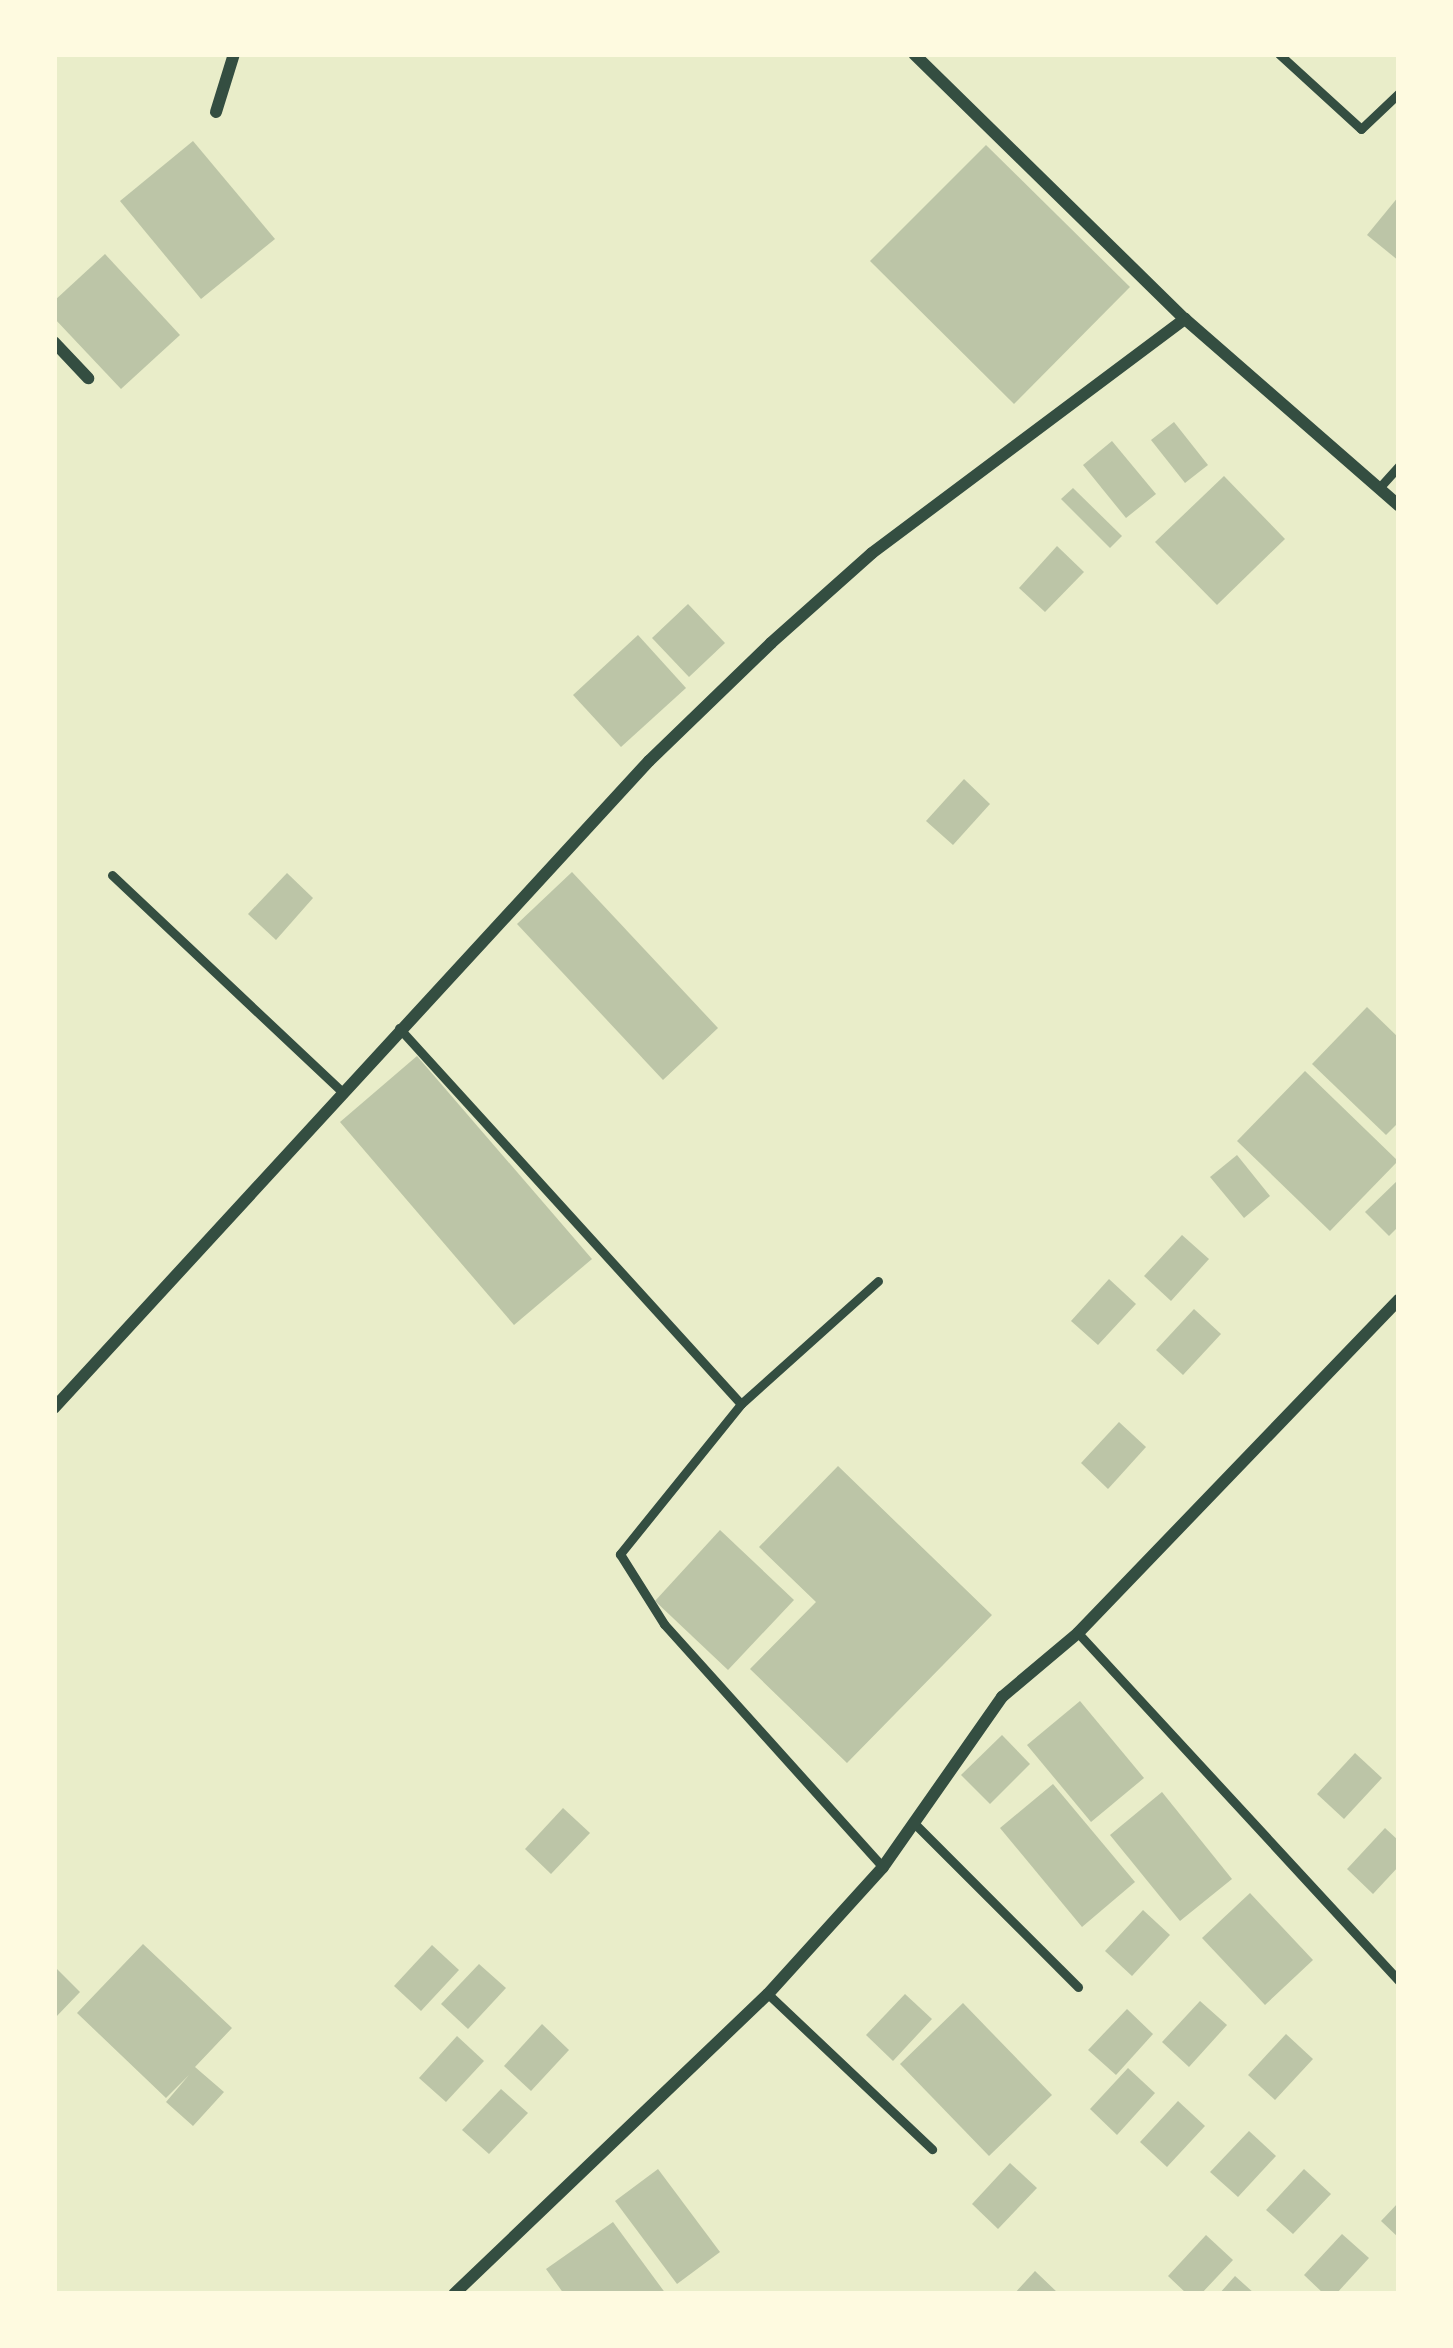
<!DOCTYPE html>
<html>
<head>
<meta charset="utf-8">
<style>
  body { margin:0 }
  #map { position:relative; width:1453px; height:2348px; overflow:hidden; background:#e9edc9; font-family:"Libre Baskerville",serif }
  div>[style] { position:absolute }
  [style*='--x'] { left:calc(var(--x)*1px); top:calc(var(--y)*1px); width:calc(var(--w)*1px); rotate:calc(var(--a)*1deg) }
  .building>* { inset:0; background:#bcc5a7 }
  .service>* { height:9px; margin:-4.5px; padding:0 4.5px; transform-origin:4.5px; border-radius:4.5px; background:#344e41 }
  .minor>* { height:12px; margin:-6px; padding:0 6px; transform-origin:6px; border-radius:6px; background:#344e41 }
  span { translate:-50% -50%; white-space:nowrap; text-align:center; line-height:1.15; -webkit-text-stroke:10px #fefae0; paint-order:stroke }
  .frame { position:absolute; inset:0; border:57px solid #fefae0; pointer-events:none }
</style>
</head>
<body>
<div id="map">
  <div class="building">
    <div style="clip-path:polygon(193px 141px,275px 239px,201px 299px,120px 201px)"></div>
    <div style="clip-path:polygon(986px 145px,1130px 287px,1014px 404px,870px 261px)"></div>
    <div style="clip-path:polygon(1399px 196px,1399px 261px,1367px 235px)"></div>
    <div style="clip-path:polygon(105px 254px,180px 335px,121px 389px,54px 318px,54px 301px)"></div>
    <div style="clip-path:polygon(1174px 422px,1208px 465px,1185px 483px,1151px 440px)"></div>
    <div style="clip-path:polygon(1112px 441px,1156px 494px,1126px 518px,1083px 465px)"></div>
    <div style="clip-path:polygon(1224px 476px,1285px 539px,1217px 605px,1155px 542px)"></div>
    <div style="clip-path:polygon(1073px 488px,1122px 536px,1110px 548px,1061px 499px)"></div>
    <div style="clip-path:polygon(1057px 546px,1084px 572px,1045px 612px,1019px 588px)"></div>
    <div style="clip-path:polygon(688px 604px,725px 643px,689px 677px,652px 638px)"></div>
    <div style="clip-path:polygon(638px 635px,686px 688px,621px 747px,573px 695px)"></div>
    <div style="clip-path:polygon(964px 779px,990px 804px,953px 845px,926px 821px)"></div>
    <div style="clip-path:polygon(572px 872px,718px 1028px,663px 1080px,517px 924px)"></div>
    <div style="clip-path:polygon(287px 873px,313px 898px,276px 940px,248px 914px)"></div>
    <div style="clip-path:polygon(1367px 1007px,1399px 1038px,1399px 1122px,1386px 1135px,1312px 1064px)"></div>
    <div style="clip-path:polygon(417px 1056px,592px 1259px,514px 1325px,340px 1122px)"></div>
    <div style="clip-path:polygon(1305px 1071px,1398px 1161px,1330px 1231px,1237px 1141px)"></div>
    <div style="clip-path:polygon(1237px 1155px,1270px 1196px,1244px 1218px,1210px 1177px)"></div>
    <div style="clip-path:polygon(1399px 1179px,1399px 1226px,1389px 1236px,1365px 1212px)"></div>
    <div style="clip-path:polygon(1182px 1235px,1209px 1259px,1171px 1301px,1144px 1276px)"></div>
    <div style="clip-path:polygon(1109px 1279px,1136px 1304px,1098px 1345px,1071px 1321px)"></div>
    <div style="clip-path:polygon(1194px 1309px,1221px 1334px,1183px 1375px,1156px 1350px)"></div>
    <div style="clip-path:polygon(1119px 1422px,1146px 1447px,1108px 1489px,1081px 1463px)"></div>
    <div style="clip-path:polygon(838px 1466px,992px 1615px,847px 1763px,750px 1669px,816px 1602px,759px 1547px)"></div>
    <div style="clip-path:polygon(720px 1530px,794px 1600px,728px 1670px,655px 1601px)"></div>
    <div style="clip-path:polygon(1080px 1701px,1144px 1778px,1091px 1822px,1027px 1745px)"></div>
    <div style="clip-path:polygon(1002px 1735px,1030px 1764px,990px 1804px,961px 1775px)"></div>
    <div style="clip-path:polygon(1355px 1753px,1382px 1778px,1344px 1819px,1317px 1794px)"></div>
    <div style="clip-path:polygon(1053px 1784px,1135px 1882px,1082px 1927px,1000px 1828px)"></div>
    <div style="clip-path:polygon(1162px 1792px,1232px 1879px,1180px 1921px,1110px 1835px)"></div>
    <div style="clip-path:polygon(563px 1808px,590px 1833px,551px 1874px,525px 1849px)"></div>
    <div style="clip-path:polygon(1385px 1828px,1399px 1841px,1399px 1866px,1373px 1894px,1347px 1869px)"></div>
    <div style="clip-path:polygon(1250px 1893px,1313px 1960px,1265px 2005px,1202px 1938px)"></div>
    <div style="clip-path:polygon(1143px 1910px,1170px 1935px,1132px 1976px,1105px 1951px)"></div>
    <div style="clip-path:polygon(143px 1944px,232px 2028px,195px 2067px,224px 2092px,193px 2126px,166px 2102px,189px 2075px,166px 2098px,77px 2013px)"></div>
    <div style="clip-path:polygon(432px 1945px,459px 1970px,421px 2011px,394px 1986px)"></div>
    <div style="clip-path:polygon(479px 1964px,506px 1988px,468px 2029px,441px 2004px)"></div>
    <div style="clip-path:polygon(54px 1966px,80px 1992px,54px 2019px)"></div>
    <div style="clip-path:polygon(905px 1994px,932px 2019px,893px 2061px,866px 2035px)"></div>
    <div style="clip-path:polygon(1200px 2001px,1227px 2025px,1189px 2067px,1162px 2042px)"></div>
    <div style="clip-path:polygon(963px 2003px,1052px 2095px,989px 2156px,900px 2064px)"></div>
    <div style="clip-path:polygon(1127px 2009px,1153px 2034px,1116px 2075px,1088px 2050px)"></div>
    <div style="clip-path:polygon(542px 2024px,569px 2050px,531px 2091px,504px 2066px)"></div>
    <div style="clip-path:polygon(1286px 2034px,1313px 2059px,1275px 2100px,1248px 2075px)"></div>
    <div style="clip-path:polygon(457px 2036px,484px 2061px,446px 2102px,419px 2078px)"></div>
    <div style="clip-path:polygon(1128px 2068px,1155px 2093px,1117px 2135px,1090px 2109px)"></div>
    <div style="clip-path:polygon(501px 2089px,528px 2113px,489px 2154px,462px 2130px)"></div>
    <div style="clip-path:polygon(1178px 2101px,1205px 2126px,1167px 2167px,1140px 2142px)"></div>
    <div style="clip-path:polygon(1249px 2131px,1276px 2156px,1238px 2197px,1210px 2172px)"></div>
    <div style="clip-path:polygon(1010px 2163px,1037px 2188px,998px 2229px,972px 2204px)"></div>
    <div style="clip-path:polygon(658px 2169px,720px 2252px,677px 2284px,615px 2201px)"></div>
    <div style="clip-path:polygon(1304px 2169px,1331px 2194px,1293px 2234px,1266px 2210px)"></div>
    <div style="clip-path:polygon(1399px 2202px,1399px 2238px,1381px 2221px)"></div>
    <div style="clip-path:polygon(613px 2222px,666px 2294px,564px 2294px,546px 2269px)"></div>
    <div style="clip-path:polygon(1342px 2234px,1369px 2258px,1336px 2294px,1324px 2294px,1304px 2275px)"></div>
    <div style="clip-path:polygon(1206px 2235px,1233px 2260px,1201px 2294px,1187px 2294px,1168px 2276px)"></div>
    <div style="clip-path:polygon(1035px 2271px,1059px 2294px,1014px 2294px)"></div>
    <div style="clip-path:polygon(1235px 2276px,1255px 2294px,1219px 2294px)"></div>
  </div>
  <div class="service">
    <div style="--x:1279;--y:54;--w:111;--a:42.4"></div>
    <div style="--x:1361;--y:129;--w:52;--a:-43.5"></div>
    <div style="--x:1379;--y:488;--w:30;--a:-48"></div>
    <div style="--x:112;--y:875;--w:318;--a:43.3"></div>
    <div style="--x:399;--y:1028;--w:508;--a:47.71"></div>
    <div style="--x:878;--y:1281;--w:184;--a:138.1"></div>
    <div style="--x:741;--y:1404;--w:193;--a:128.9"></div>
    <div style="--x:620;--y:1554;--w:83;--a:57.8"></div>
    <div style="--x:664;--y:1624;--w:327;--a:48"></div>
    <div style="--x:1078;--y:1633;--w:473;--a:47.3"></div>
    <div style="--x:914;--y:1823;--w:232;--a:45"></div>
    <div style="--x:768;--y:1994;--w:226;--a:43.4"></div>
  </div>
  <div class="minor">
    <div style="--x:914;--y:54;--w:379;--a:44.4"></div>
    <div style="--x:1185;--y:319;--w:284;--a:41.1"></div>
    <div style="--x:216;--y:112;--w:61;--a:-72.8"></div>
    <div style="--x:54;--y:342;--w:50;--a:46.6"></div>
    <div style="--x:54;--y:1408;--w:879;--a:-47.4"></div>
    <div style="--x:649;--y:761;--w:170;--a:-44"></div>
    <div style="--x:771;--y:643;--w:135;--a:-41.7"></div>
    <div style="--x:872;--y:553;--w:391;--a:-36.8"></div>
    <div style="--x:454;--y:2294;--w:434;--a:-43.7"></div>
    <div style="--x:768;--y:1994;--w:171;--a:-47.8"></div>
    <div style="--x:883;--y:1867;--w:208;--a:-55"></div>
    <div style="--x:1002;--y:1697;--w:99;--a:-40.1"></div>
    <div style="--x:1078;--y:1633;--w:463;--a:-46.1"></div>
  </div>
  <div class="frame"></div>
</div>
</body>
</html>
